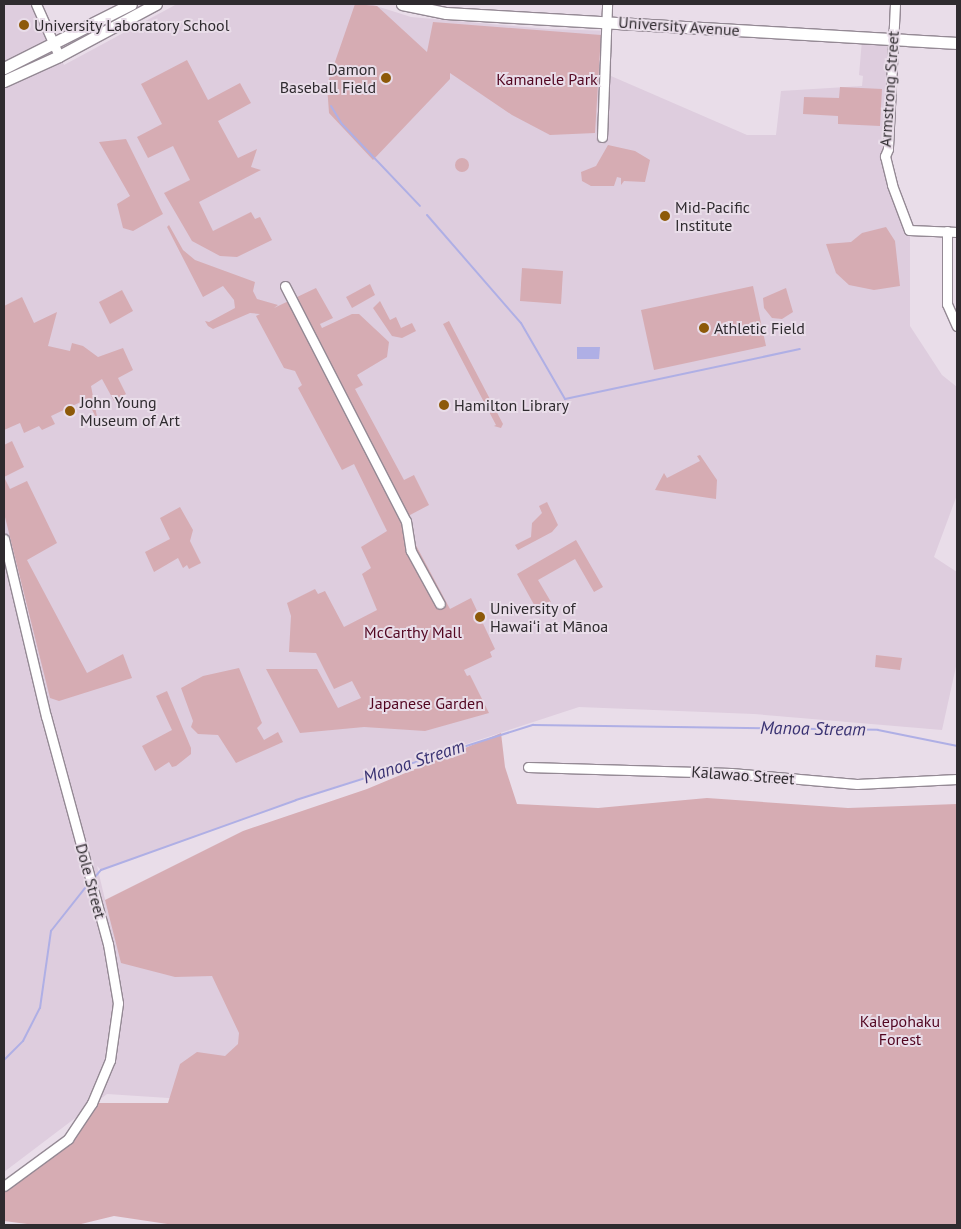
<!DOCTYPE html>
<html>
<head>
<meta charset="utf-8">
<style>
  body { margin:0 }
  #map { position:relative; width:961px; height:1229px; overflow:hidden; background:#e9dde9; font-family:"PT Sans",sans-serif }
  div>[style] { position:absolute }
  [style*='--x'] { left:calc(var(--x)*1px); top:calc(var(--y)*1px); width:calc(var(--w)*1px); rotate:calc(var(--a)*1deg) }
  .built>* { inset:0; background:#decdde }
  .green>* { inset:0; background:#d6acb3 }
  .round { border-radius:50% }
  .water>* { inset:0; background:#afafe5 }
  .stream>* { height:2px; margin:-1px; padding:0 1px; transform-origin:1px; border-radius:1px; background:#afafe5 }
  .roads { filter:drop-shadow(1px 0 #948994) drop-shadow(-1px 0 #948994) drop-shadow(0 1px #948994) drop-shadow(0 -1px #948994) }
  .minor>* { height:9px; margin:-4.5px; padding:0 4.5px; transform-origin:4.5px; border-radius:4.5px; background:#fff }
  .major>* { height:11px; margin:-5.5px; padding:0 5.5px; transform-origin:5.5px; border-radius:5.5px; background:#fff }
  .dots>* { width:14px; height:14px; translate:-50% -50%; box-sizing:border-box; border:2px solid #e9dde9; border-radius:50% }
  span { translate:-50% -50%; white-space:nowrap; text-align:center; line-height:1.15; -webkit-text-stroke:4px #e9dde9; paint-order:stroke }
  .poi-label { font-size:16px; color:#2f2b2f }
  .left { translate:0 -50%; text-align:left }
  .right { translate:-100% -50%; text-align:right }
  .street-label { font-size:16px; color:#2f2b2f }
  .park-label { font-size:16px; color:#520621 }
  .water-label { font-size:18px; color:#3a3373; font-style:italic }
  .frame { position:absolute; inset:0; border:5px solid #2f2b2f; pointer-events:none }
</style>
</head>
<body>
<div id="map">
  <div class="built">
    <div style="clip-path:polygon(4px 4px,36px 4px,64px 65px,177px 4px,370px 4px,411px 17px,548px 29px,612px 31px,611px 76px,747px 135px,776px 135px,781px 91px,862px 86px,863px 76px,859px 75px,862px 40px,887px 38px,893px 185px,910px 230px,910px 326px,942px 375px,957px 387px,957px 495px,934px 557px,957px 572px,957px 662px,942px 730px,754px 714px,579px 707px,296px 800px,101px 870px,97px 866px,108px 912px,253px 987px,230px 1102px,107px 1094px,4px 1172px)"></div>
  </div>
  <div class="green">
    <div style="clip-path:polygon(355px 4px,377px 6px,427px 52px,433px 22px,601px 35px,595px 133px,550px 135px,512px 115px,450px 73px,450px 79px,373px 160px,329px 113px,327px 85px)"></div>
    <div style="clip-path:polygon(187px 60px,208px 100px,240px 83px,251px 103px,218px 121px,238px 158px,257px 149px,251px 167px,261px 170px,199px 202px,213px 231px,251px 212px,255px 219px,260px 217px,272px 240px,237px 257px,220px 256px,192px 241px,164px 193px,190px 180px,173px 146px,148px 158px,137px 137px,162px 124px,141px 84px)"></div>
    <div style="clip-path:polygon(840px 87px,882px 89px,880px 126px,838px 124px,838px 116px,803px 114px,804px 97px,839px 98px)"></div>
    <div style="clip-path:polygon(126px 139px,163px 214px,133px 231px,123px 228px,117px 204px,130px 196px,99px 142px)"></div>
    <div style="clip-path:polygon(608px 145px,635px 151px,650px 160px,645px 182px,624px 181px,621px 185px,621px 178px,617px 177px,614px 186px,591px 186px,582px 181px,581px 172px,596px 166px)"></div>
    <div class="round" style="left:455px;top:158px;width:14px;height:14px"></div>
    <div style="clip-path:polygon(169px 225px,183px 250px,195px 260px,255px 282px,253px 291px,257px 299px,278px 305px,274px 308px,316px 288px,333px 318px,320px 324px,322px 328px,352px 314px,359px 314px,389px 342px,387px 357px,357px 375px,363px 385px,355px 389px,404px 480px,414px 475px,429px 505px,410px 515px,411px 536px,450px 609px,471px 598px,495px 649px,490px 652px,492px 657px,464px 670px,467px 676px,470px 675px,489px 713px,425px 731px,364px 727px,300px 733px,266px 669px,317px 669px,338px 708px,361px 698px,352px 681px,334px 689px,316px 653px,289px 652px,291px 616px,287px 603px,315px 589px,318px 594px,325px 591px,344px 627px,377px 610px,362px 574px,371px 568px,361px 547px,387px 531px,354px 464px,342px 470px,298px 388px,302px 385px,295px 371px,284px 368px,256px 316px,260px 314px,250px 313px,213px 329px,208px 326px,205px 321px,209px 322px,235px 308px,234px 300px,223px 286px,203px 297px,167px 227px)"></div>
    <div style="clip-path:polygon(886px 227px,895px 241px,900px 286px,874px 290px,849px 285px,836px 273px,826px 244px,851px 242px,862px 233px)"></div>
    <div style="clip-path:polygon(522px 268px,563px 271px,561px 304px,520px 301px)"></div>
    <div style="clip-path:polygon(370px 284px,375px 295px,352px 308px,346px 297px)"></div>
    <div style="clip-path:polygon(753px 286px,766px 346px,654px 370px,641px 310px)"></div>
    <div style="clip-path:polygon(786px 288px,793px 312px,782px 319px,772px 318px,764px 308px,763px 298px)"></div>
    <div style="clip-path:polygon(122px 290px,133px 311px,110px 324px,99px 302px)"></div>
    <div style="clip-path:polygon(22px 297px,34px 323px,57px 312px,48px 346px,70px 351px,72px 343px,83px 346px,98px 357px,123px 348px,133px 370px,118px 378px,126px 394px,114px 401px,102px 379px,91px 386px,98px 422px,87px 399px,51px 416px,55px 424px,42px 430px,39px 426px,24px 433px,20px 423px,4px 430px,4px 306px)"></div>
    <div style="clip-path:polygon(380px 301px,390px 320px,396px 317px,401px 328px,412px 323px,416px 331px,402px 338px,392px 336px,373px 308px)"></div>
    <div style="clip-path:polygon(449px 321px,503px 424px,501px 428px,494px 426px,496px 425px,443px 324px)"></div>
    <div style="clip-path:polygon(12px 441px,24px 467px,4px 477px,10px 489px,27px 481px,57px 543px,27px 560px,87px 673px,123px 654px,132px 678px,59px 701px,50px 698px,4px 513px,4px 445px)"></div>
    <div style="clip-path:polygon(700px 455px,717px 480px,716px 499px,655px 490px,664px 473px,667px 478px,700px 461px,697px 456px)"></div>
    <div style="clip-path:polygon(547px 502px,558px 525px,552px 532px,518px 550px,515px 545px,531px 537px,532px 523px,542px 513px,539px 506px)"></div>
    <div style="clip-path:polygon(180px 507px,193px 530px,190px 541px,201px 563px,189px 569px,187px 565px,183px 568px,178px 558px,154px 572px,145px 552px,170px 539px,160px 518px)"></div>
    <div style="clip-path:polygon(576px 540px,603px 587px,594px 592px,575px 559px,538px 580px,551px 602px,537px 610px,517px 574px)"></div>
    <div style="clip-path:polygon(876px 655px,902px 658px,900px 670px,875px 667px)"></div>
    <div style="clip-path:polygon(239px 668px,262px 723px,257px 728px,264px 740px,278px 732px,283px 742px,236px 763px,218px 735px,198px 734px,191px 727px,193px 721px,181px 688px,203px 676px)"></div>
    <div style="clip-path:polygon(167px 691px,191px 748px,191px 754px,176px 766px,172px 767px,169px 762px,155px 771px,142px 746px,172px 730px,156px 696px)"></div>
    <div style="clip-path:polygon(501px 733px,505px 767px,517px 804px,598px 808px,707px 798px,848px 808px,957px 804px,957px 1225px,174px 1225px,114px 1216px,77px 1225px,35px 1225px,4px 1221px,4px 1186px,68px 1139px,92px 1103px,168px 1103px,180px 1064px,197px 1052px,225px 1056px,238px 1044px,239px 1033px,212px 976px,175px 977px,121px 963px,105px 900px,243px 831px,367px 789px)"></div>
  </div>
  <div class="water">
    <div style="clip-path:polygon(577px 347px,600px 347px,599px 359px,577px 359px)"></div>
  </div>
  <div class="stream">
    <div style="--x:331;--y:106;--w:21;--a:59"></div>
    <div style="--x:342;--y:124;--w:113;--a:46.4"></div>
    <div style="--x:427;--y:215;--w:143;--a:49"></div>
    <div style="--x:521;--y:323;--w:88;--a:59.9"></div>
    <div style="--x:565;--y:399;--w:240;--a:-12"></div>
    <div style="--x:4;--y:819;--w:1;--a:90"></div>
    <div style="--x:94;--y:878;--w:11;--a:-49"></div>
    <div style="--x:101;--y:870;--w:207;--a:-19.7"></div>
    <div style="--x:296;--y:800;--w:249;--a:-17.6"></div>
    <div style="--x:533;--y:725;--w:345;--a:0.8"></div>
    <div style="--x:878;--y:730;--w:81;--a:11.4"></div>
    <div style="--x:4;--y:1060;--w:27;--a:-45"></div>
    <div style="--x:23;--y:1041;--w:37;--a:-63"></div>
    <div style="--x:40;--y:1008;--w:78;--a:-81.9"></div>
    <div style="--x:51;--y:931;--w:61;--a:-51.6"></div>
  </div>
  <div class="roads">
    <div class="minor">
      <div style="--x:36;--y:4;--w:57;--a:66.1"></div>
      <div style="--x:895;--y:4;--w:145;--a:92.8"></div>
      <div style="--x:888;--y:149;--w:8;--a:113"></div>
      <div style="--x:885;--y:156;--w:30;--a:76"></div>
      <div style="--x:892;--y:185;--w:48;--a:69.3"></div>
      <div style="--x:909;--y:230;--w:48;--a:2.4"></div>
      <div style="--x:602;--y:137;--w:133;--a:-87.8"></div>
      <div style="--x:947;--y:231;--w:73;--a:90"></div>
      <div style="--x:947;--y:304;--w:24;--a:66"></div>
      <div style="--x:285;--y:286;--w:264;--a:62.8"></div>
      <div style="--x:406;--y:521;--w:30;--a:81"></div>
      <div style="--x:411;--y:551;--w:60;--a:61.3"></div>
      <div style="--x:4;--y:539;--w:182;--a:76.7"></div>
      <div style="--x:46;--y:716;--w:236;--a:74.8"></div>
      <div style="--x:108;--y:944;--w:60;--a:80.4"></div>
      <div style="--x:118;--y:1003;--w:58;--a:98"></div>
      <div style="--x:110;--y:1060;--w:47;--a:112.7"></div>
      <div style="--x:92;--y:1103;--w:43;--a:123.7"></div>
      <div style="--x:68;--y:1139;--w:79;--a:143.7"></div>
      <div style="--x:528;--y:767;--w:203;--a:1.7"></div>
      <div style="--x:731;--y:773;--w:126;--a:5"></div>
      <div style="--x:857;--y:784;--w:100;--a:-2.9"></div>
    </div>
    <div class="major">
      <div style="--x:402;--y:4;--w:45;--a:11.6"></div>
      <div style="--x:446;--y:13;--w:512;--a:3.36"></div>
      <div style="--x:4;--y:68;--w:142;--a:-26.7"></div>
      <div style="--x:4;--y:81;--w:60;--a:-24.4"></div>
      <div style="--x:59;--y:56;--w:110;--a:-28.2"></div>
    </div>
  </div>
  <div class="dots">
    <div style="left:24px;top:25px;background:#8d5908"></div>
    <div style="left:386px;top:78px;background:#8d5908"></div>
    <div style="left:665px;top:216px;background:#8d5908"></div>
    <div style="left:704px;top:328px;background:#8d5908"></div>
    <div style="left:444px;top:405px;background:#8d5908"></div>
    <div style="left:70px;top:411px;background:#8d5908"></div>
    <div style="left:480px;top:617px;background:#8d5908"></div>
  </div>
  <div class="poi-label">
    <span class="left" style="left:34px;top:25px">University Laboratory School</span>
    <span class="right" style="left:376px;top:78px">Damon<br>Baseball Field</span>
    <span class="left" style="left:675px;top:216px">Mid-Pacific<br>Institute</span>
    <span class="left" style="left:714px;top:328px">Athletic Field</span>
    <span class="left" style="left:80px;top:411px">John Young<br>Museum of Art</span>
    <span class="left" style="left:454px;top:405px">Hamilton Library</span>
    <span class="left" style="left:490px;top:617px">University of<br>Hawaiʻi at Mānoa</span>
  </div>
  <div class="street-label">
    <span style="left:679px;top:26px;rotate:4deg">University Avenue</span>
    <span style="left:889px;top:89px;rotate:-86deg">Armstrong Street</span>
    <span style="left:743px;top:775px;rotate:4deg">Kalawao Street</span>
    <span style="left:91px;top:881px;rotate:75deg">Dole Street</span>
  </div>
  <div class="park-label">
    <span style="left:547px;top:79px">Kamanele Park</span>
    <span style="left:413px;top:632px">McCarthy Mall</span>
    <span style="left:427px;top:703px">Japanese Garden</span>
    <span style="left:900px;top:1030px">Kalepohaku<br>Forest</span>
  </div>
  <div class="water-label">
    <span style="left:813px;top:729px;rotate:1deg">Manoa Stream</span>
    <span style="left:414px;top:762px;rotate:-18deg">Manoa Stream</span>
  </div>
  <div class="frame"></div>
</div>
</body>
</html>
